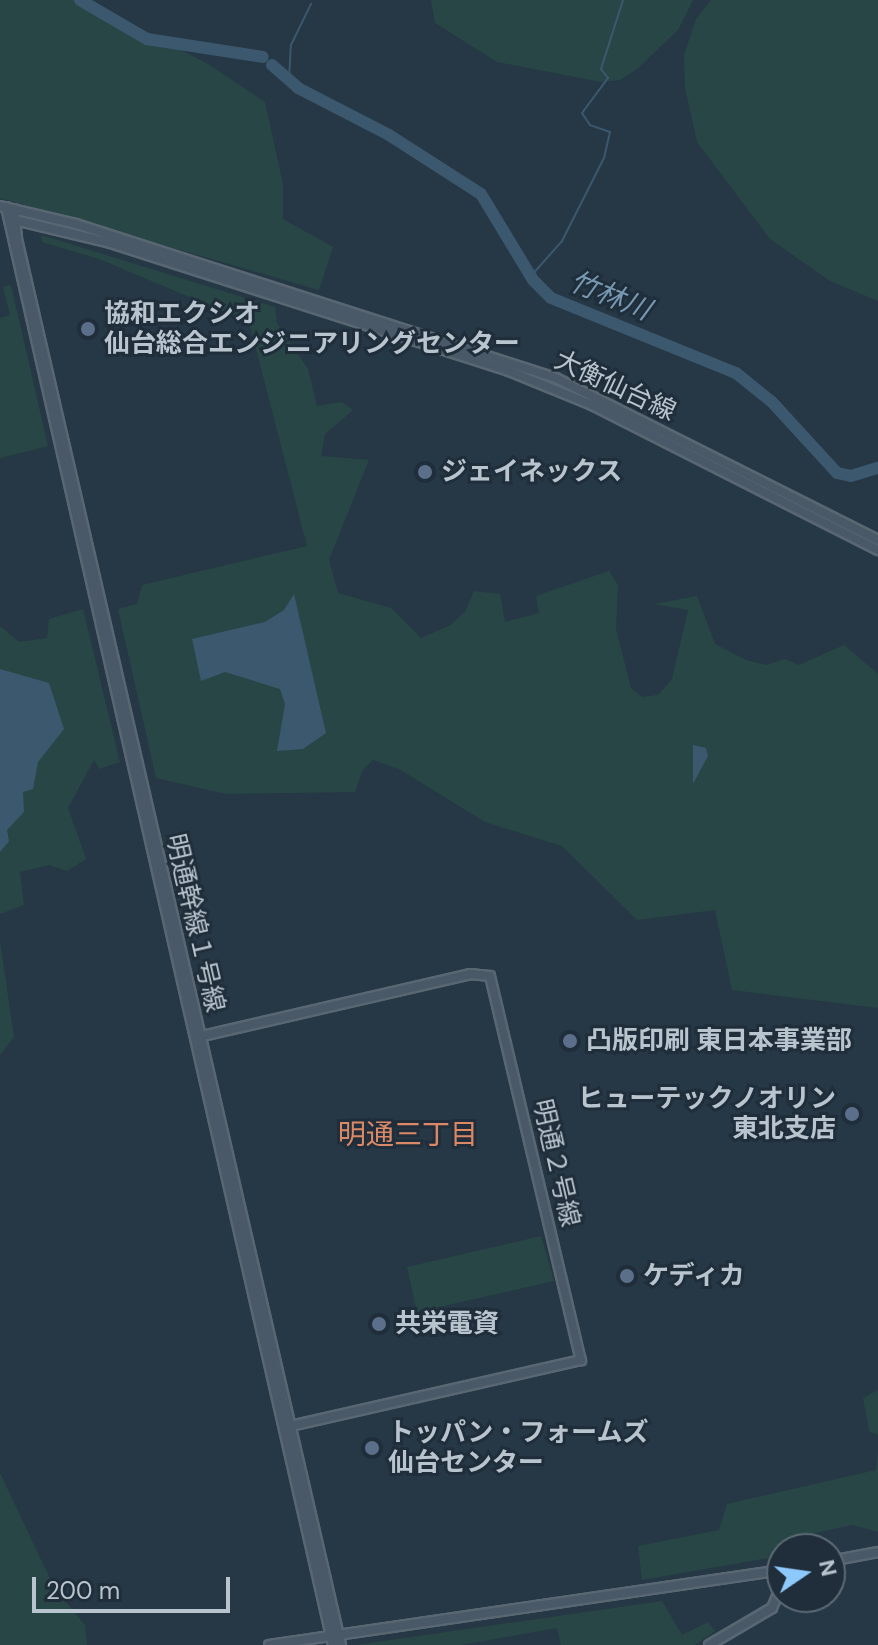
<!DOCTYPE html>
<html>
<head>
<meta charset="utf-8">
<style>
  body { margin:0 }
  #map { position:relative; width:878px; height:1645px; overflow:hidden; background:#263845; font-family:"DM Sans","Noto Sans JP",sans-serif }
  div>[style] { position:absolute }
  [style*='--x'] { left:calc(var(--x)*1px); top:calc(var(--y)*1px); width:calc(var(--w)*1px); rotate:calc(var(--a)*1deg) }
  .green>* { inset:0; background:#284645 }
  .water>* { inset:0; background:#3b586e }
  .stream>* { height:2px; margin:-1px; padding:0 1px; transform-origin:1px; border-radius:1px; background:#3b586e }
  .river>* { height:12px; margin:-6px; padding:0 6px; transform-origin:6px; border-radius:6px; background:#3b586e }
  .roads { filter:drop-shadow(2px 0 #596772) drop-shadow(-2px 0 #596772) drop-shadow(0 2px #596772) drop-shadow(0 -2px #596772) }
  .secondary>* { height:8px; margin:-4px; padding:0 4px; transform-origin:4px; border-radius:4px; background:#495967 }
  .dots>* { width:22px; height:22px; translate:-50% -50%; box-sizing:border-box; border:4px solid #1f2e3a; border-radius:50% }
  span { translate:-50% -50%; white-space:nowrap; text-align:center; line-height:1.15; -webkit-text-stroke:6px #1f2e3a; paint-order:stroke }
  .poi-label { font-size:26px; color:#b8c4ce; font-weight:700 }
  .left { translate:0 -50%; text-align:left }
  .right { translate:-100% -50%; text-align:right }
  .street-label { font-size:26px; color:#b8c4ce }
  .water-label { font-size:28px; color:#7798b2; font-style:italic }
  .neighbourhood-label { font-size:28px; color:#db8866 }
  .north { position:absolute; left:766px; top:1533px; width:80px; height:80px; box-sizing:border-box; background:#1f2e3a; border:2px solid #5c6a75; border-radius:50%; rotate:77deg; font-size:22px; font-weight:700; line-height:32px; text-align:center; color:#b8c4ce }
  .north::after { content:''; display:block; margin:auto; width:28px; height:36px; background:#8ec9fd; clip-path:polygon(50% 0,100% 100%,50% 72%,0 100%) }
  .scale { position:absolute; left:32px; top:1577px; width:198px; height:36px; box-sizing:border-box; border:4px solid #b8c4ce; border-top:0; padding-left:10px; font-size:24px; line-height:28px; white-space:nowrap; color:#b8c4ce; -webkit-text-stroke:6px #1f2e3a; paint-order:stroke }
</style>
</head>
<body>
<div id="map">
  <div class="green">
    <div style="clip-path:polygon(0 0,84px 0,208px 64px,265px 102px,283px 184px,283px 219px,333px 247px,319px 290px,0 198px)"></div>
    <div style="clip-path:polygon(431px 0,693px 0,678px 30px,637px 69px,620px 80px,601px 82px,497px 62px,435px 23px)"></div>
    <div style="clip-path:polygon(711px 0,878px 0,878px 301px,830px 281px,770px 239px,697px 142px,685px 88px,684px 55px,696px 19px)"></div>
    <div style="clip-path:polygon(41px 235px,275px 307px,277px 323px,308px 369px,317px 406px,342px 402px,353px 410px,325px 434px,321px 456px,369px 460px,329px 560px,338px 593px,391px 608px,421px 638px,449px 626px,465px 612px,474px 591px,500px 594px,505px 622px,539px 613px,536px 596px,609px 571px,618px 585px,616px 629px,631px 688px,642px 697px,658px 695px,672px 679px,688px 610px,654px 604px,697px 596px,715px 644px,746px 660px,766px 665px,785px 659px,799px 665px,844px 645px,878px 674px,878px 1008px,732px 990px,715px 910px,637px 920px,562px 846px,485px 822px,399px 769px,373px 760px,362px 771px,355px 792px,226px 794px,156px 778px,118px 609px,137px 604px,142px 585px,307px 546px,249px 322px,99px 259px,42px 242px)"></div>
    <div style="clip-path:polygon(11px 285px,48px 446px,0 458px,0 318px,10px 315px,3px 287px)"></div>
    <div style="clip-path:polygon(83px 609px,120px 762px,99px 769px,94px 760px,68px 808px,86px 859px,67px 871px,49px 865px,20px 872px,24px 905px,0 914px,0 626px,19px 642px,47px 638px,49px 619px)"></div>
    <div style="clip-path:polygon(0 941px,14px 1037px,0 1055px)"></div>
    <div style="clip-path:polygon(541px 1236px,554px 1281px,417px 1312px,407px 1267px)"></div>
    <div style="clip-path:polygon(878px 1390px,878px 1435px,869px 1431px,863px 1398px)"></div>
    <div style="clip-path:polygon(878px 1450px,878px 1532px,852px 1525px,783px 1540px,780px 1556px,642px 1580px,638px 1546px,719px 1530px,727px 1504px,876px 1470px)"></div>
    <div style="clip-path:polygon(0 1473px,55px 1589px,85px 1625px,87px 1645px,0 1645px)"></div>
    <div style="clip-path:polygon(662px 1601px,682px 1635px,708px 1622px,715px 1631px,695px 1645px,561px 1645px,557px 1628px,461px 1645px,356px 1645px)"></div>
  </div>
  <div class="water">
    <div style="clip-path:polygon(294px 594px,326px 733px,303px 749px,277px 751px,285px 704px,280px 689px,225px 672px,201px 681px,192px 639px,265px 622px,284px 610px)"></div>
    <div style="clip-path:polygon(0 669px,49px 683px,64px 729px,38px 762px,33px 789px,23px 792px,24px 812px,7px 830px,9px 841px,0 852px)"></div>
    <div style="clip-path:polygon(693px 745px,706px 748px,708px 756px,693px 784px)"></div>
  </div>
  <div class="stream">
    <div style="--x:289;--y:80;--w:35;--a:-87"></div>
    <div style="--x:291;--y:45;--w:46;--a:-64"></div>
    <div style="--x:531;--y:276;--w:47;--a:-48.5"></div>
    <div style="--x:562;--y:241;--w:93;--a:-63.2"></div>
    <div style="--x:604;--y:158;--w:27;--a:-77"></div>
    <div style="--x:610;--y:132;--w:21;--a:-161"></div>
    <div style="--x:590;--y:125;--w:14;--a:-124"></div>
    <div style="--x:582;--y:113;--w:44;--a:-53.4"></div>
    <div style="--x:608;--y:78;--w:11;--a:-128"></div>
    <div style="--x:601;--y:69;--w:72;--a:-72.3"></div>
  </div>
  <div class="river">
    <div style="--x:80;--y:0;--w:78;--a:30.2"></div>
    <div style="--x:147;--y:39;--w:117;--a:8.8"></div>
    <div style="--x:272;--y:65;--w:35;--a:41"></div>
    <div style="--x:298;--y:88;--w:102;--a:27.3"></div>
    <div style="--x:389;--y:135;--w:109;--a:32.7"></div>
    <div style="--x:481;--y:194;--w:100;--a:58.8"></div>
    <div style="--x:533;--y:280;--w:25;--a:45"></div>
    <div style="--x:551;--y:298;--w:200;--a:22.1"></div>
    <div style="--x:736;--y:373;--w:46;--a:38.9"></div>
    <div style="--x:772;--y:402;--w:96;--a:47.5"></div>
    <div style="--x:837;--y:473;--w:14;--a:12"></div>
    <div style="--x:851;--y:476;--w:28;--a:-17"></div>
  </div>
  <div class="roads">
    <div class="secondary">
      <div style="--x:0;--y:206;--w:78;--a:13.3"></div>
      <div style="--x:76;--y:224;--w:504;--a:17.79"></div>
      <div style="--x:556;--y:378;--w:360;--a:26.7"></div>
      <div style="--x:6;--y:207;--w:1475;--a:77.19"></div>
      <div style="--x:14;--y:209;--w:30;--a:84"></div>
      <div style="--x:17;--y:239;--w:1443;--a:77.02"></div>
      <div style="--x:11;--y:219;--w:102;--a:13.6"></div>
      <div style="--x:110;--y:243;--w:419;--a:17.8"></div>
      <div style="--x:509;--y:371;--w:90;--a:22.3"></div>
      <div style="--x:592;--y:405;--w:321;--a:26.9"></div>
      <div style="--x:198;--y:1037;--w:279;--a:-13"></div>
      <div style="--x:470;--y:974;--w:20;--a:6"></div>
      <div style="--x:490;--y:976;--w:395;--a:76.7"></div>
      <div style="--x:581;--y:1360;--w:303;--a:167.2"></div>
      <div style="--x:830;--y:1561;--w:49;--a:-10.6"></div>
      <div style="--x:269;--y:1645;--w:518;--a:-8.32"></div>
      <div style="--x:709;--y:1645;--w:73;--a:-30.4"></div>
      <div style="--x:772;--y:1608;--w:25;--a:-67"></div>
    </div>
  </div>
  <div class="dots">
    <div style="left:88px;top:329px;background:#5c6f8a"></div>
    <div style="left:425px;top:472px;background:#5c6f8a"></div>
    <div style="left:570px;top:1041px;background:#5c6f8a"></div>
    <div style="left:852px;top:1114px;background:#5c6f8a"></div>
    <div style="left:627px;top:1276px;background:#5c6f8a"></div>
    <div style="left:379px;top:1324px;background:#5c6f8a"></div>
    <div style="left:372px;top:1448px;background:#5c6f8a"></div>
  </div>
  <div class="poi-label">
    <span class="left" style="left:104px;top:329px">協和エクシオ<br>仙台総合エンジニアリングセンター</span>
    <span class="left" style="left:441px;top:472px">ジェイネックス</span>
    <span class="left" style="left:586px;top:1041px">凸版印刷 東日本事業部</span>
    <span class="right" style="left:836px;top:1114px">ヒューテックノオリン<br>東北支店</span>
    <span class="left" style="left:643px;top:1276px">ケディカ</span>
    <span class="left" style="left:395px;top:1324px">共栄電資</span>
    <span class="left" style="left:388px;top:1448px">トッパン・フォームズ<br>仙台センター</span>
  </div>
  <div class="street-label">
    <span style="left:615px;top:386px;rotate:25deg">大衡仙台線</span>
    <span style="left:195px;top:923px;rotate:77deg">明通幹線１号線</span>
    <span style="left:556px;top:1163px;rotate:77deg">明通２号線</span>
  </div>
  <div class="water-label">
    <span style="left:610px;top:296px;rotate:22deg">竹林川</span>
  </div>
  <div class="neighbourhood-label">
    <span style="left:408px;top:1135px">明通三丁目</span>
  </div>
  <div class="north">N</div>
  <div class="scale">200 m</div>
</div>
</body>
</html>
